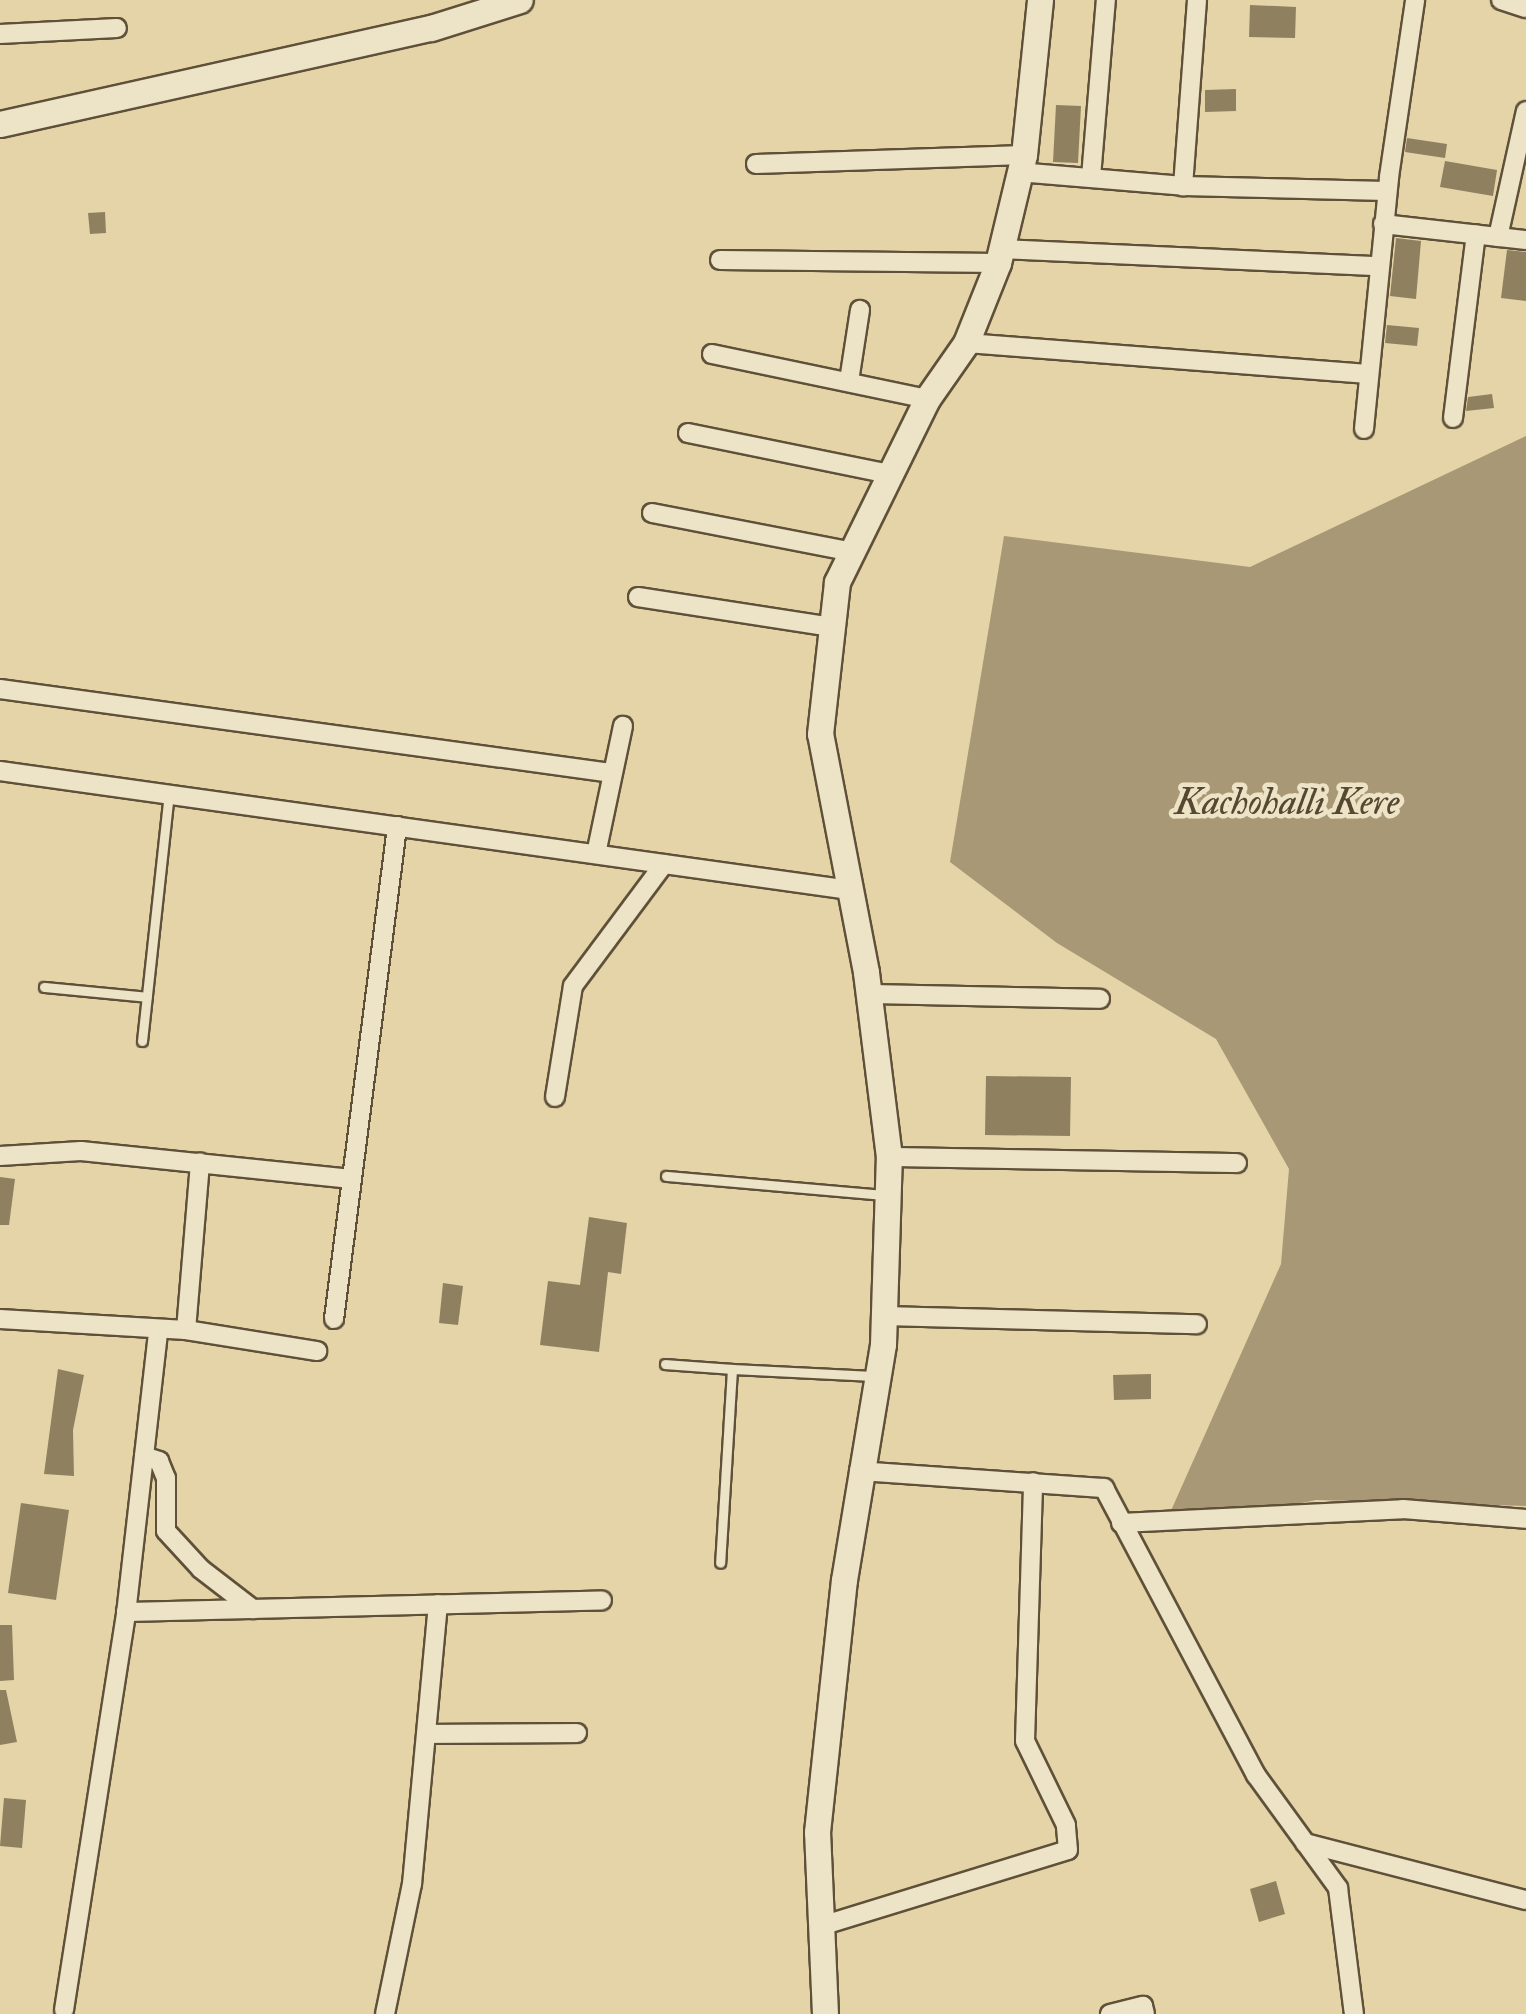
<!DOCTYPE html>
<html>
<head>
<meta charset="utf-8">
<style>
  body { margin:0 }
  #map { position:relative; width:1526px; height:2014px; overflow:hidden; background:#e4d4a7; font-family:"IM FELL Double Pica",serif }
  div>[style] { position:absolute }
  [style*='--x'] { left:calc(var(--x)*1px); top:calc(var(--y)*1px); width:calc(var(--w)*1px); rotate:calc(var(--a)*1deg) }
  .water>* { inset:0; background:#a89875 }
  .building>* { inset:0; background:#8f8060 }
  .roads { filter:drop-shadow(2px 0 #5f5139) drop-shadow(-2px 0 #5f5139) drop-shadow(0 2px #5f5139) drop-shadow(0 -2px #5f5139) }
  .lane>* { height:9px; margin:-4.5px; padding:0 4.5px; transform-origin:4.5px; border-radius:4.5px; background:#ede3c6 }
  .street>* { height:18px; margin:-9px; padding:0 9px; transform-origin:9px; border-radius:9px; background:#ede3c6 }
  .secondary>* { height:25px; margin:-12.5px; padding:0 12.5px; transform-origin:12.5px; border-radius:12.5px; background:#ede3c6 }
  span { translate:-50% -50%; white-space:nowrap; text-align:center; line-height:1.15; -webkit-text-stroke:9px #ede3c6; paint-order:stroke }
  .water-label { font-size:38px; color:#564831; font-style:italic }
</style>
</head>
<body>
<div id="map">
  <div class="water">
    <div style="clip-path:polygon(1526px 436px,1526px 1506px,1316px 1500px,1161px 1533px,1281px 1264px,1289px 1169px,1216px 1039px,1057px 943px,950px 862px,1004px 536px,1250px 567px)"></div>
  </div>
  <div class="building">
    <div style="clip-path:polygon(1250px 5px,1296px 7px,1295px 38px,1249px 37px)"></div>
    <div style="clip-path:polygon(1236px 89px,1236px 111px,1205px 112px,1205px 90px)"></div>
    <div style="clip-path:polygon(1056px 105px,1081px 106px,1078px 163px,1053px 162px)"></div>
    <div style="clip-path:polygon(1407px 138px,1447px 144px,1445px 158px,1405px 152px)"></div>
    <div style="clip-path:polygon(1445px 161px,1497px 170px,1493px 196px,1440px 187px)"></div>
    <div style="clip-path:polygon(105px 212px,106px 233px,90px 234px,88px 213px)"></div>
    <div style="clip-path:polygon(1396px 238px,1421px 241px,1416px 299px,1390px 296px)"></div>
    <div style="clip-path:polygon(1507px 250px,1526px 252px,1526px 301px,1501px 298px)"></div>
    <div style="clip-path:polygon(1387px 325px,1419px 328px,1417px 346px,1385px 343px)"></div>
    <div style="clip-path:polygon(1492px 394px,1494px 408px,1466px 411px,1468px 397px)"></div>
    <div style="clip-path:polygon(986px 1076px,1071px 1077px,1070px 1136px,985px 1135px)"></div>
    <div style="clip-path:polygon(0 1177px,15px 1179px,9px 1225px,0 1225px)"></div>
    <div style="clip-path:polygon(589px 1217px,627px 1223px,621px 1274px,608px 1272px,599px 1352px,540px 1345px,548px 1281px,580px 1285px)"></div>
    <div style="clip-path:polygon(443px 1283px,463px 1286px,458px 1325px,439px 1323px)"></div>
    <div style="clip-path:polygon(58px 1369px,84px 1375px,73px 1430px,74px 1476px,44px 1474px)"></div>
    <div style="clip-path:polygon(1151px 1374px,1151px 1399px,1114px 1400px,1113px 1375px)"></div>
    <div style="clip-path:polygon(21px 1503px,69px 1510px,56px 1600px,8px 1593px)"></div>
    <div style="clip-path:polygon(0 1625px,12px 1625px,14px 1680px,0 1681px)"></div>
    <div style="clip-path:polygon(0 1690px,6px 1690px,17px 1742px,0 1745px)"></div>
    <div style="clip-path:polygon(4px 1798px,26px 1800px,22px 1848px,0 1846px)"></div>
    <div style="clip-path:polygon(1276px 1881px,1285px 1914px,1259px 1922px,1250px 1889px)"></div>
  </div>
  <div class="roads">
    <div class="lane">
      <div style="--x:44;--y:987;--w:103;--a:5.5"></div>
      <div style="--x:142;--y:1041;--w:248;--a:-83.8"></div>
      <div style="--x:666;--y:1176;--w:220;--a:5"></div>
      <div style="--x:665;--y:1364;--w:67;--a:4.3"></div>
      <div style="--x:732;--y:1369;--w:194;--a:93.5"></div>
      <div style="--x:732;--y:1369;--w:142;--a:2.8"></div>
    </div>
    <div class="street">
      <div style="--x:1197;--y:0;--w:187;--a:94.3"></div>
      <div style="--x:1183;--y:186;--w:204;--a:1.4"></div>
      <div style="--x:1501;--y:0;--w:26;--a:18"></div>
      <div style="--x:0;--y:34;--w:117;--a:-2.9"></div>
      <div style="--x:756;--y:164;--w:268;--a:-1.9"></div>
      <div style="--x:1018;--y:172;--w:166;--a:4.8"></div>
      <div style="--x:1091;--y:177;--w:178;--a:-85.2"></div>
      <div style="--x:1383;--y:224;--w:144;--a:6.4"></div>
      <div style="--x:1498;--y:237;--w:129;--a:-77.5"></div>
      <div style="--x:1001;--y:249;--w:378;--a:2.6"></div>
      <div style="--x:720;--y:260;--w:278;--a:0.6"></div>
      <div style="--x:966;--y:343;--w:404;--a:4.4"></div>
      <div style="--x:712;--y:354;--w:220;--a:11.8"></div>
      <div style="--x:849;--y:381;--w:72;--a:-81.2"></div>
      <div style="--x:1453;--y:418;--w:185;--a:-82.9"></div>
      <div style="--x:1364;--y:429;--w:253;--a:-84.3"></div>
      <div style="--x:1389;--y:177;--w:179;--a:-81.6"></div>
      <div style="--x:688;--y:433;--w:206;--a:11.5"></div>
      <div style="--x:652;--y:513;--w:204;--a:11"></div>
      <div style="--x:638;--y:597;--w:196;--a:8.8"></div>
      <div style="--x:0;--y:689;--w:618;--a:7.82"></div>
      <div style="--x:0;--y:771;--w:858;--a:7.97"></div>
      <div style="--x:596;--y:854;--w:131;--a:-78.1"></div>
      <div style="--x:869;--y:994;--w:231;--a:1.2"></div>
      <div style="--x:555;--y:1097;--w:112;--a:-80.8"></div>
      <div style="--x:573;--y:986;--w:152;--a:-53.3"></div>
      <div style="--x:0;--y:1156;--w:81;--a:-3.5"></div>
      <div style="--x:81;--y:1151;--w:272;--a:5.9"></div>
      <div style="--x:889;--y:1157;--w:348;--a:1"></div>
      <div style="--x:884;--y:1316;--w:313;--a:1.5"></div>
      <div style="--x:0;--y:1319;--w:186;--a:3.4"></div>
      <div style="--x:186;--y:1330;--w:133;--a:9.1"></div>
      <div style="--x:334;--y:1319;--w:497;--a:-82.7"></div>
      <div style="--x:186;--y:1330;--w:168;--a:-85.2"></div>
      <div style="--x:158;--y:1333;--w:281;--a:96.5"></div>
      <div style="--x:126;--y:1612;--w:476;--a:-1.4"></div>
      <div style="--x:144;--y:1456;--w:16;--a:18"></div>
      <div style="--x:159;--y:1461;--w:18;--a:68"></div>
      <div style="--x:166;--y:1478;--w:53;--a:90"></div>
      <div style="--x:166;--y:1531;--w:52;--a:47.4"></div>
      <div style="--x:201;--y:1569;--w:66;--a:37.6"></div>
      <div style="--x:859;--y:1471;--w:246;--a:4"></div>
      <div style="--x:1104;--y:1488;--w:325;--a:62.1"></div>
      <div style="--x:1256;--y:1775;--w:140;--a:54"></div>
      <div style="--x:1338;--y:1888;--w:127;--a:82.8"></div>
      <div style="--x:1121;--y:1523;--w:282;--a:-2.8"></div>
      <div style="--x:1403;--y:1509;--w:123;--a:4.6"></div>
      <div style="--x:427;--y:1734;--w:150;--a:-0.4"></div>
      <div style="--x:1305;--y:1843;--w:228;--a:14.5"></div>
      <div style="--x:821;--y:1926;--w:258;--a:-17.1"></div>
      <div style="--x:1068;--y:1850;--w:25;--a:-95"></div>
      <div style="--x:1066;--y:1825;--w:93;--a:-116"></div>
      <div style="--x:1025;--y:1741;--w:259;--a:-88.2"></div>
      <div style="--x:64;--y:2010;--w:403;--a:-81.1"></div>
      <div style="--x:385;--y:2014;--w:133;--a:-78.3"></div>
      <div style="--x:412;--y:1884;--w:281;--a:-84.7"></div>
      <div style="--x:1110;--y:2014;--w:34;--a:-14"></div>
      <div style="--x:1143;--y:2006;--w:8;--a:76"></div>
    </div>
    <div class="secondary">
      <div style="--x:0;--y:124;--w:442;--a:-12.6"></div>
      <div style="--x:431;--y:28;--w:93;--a:-17.5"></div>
      <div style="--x:825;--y:2014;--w:182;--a:-92.5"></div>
      <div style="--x:817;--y:1832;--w:253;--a:-83.9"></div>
      <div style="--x:844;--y:1580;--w:239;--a:-80.6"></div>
      <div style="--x:883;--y:1344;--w:187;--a:-88.2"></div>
      <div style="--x:889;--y:1157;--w:186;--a:-97.1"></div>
      <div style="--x:866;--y:972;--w:242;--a:-100.9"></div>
      <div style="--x:820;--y:734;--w:153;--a:-83.6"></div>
      <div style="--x:837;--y:582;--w:204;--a:-63.8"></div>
      <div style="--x:927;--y:399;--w:68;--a:-55.1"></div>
      <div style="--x:966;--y:343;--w:86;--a:-68.2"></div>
      <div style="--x:998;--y:263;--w:111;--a:-76.5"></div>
      <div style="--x:1024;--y:155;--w:156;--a:-84.1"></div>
    </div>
  </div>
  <div class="water-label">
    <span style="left:1287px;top:803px">Kachohalli Kere</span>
  </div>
</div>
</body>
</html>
